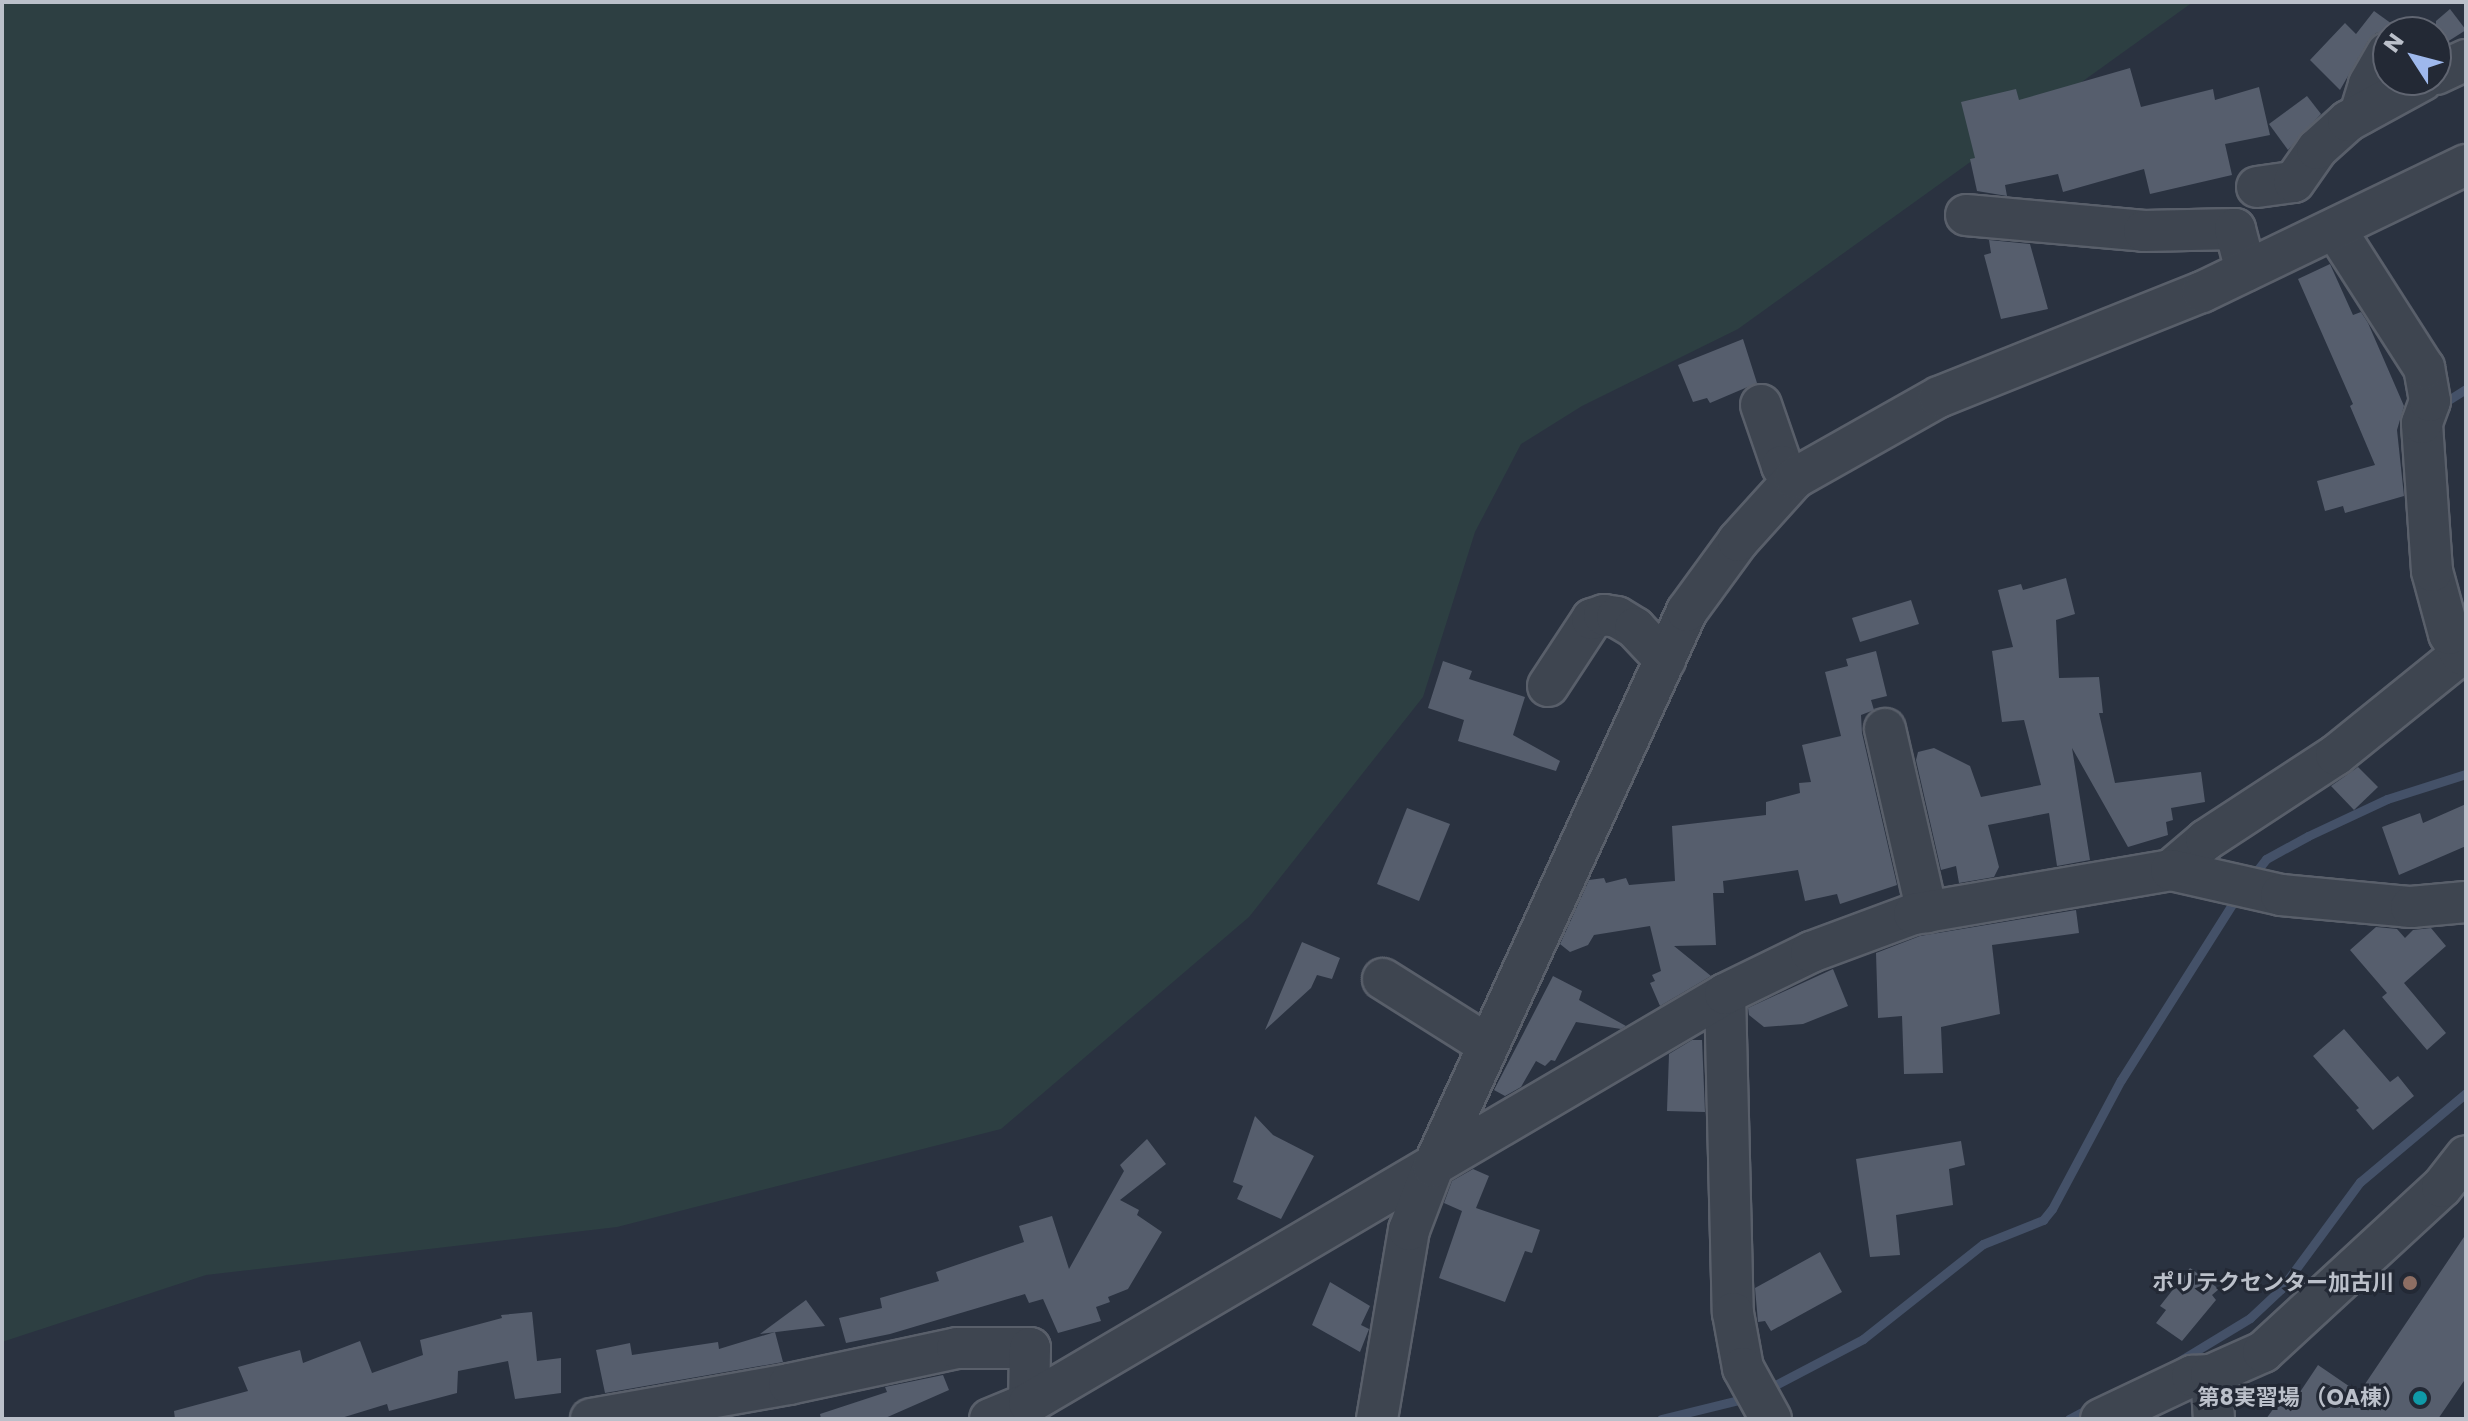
<!DOCTYPE html>
<html>
<head>
<meta charset="utf-8">
<style>
  body { margin:0 }
  #map { position:relative; width:2468px; height:1421px; overflow:hidden; background:#2a3240; font-family:Poppins,"Noto Sans JP",sans-serif }
  div>[style] { position:absolute }
  [style*='--x'] { left:calc(var(--x)*1px); top:calc(var(--y)*1px); width:calc(var(--w)*1px); rotate:calc(var(--a)*1deg) }
  .green>* { inset:0; background:#2d3f42 }
  .stream>* { height:9px; margin:-4.5px; padding:0 4.5px; transform-origin:4.5px; border-radius:4.5px; background:#445168 }
  .building>* { inset:0; background:#565e6d }
  .roads { filter:drop-shadow(2px 0 #595f6a) drop-shadow(-2px 0 #595f6a) drop-shadow(0 2px #595f6a) drop-shadow(0 -2px #595f6a) }
  .minor>* { height:40px; margin:-20px; padding:0 20px; transform-origin:20px; border-radius:20px; background:#3e4550 }
  .dots>* { width:22px; height:22px; translate:-50% -50%; box-sizing:border-box; border:4px solid #232935; border-radius:50% }
  span { translate:-50% -50%; white-space:nowrap; text-align:center; line-height:1.15; -webkit-text-stroke:6px #232935; paint-order:stroke }
  .poi-label { font-size:22px; color:#bbc0ca; font-weight:700 }
  .right { translate:-100% -50%; text-align:right }
  .frame { position:absolute; inset:0; border:4px solid #bbc0ca; pointer-events:none }
  .north { position:absolute; left:2372px; top:16px; width:80px; height:80px; box-sizing:border-box; background:#232935; border:2px solid #606571; border-radius:50%; rotate:306deg; font-size:22px; font-weight:700; line-height:32px; text-align:center; color:#bbc0ca }
  .north::after { content:''; display:block; margin:auto; width:28px; height:36px; background:#9eb8ec; clip-path:polygon(50% 0,100% 100%,50% 72%,0 100%) }
</style>
</head>
<body>
<div id="map">
  <div class="green">
    <div style="clip-path:polygon(2px 2px,2193px 2px,1738px 329px,1582px 406px,1521px 444px,1475px 532px,1423px 697px,1249px 917px,1001px 1129px,617px 1227px,206px 1275px,2px 1342px)"></div>
  </div>
  <div class="stream">
    <div style="--x:2442;--y:404;--w:28;--a:-32"></div>
    <div style="--x:2252;--y:877;--w:23;--a:-52"></div>
    <div style="--x:2266;--y:859;--w:48;--a:-28.7"></div>
    <div style="--x:2308;--y:836;--w:87;--a:-25.1"></div>
    <div style="--x:2387;--y:799;--w:83;--a:-17.6"></div>
    <div style="--x:2176;--y:1363;--w:87;--a:-31.3"></div>
    <div style="--x:2250;--y:1318;--w:42;--a:-43.1"></div>
    <div style="--x:2281;--y:1289;--w:133;--a:-53.6"></div>
    <div style="--x:2360;--y:1182;--w:138;--a:-40"></div>
    <div style="--x:1764;--y:1391;--w:112;--a:-27.7"></div>
    <div style="--x:1863;--y:1339;--w:153;--a:-38.4"></div>
    <div style="--x:1983;--y:1244;--w:65;--a:-21.8"></div>
    <div style="--x:2043;--y:1220;--w:14;--a:-51"></div>
    <div style="--x:2052;--y:1209;--w:146;--a:-61.9"></div>
    <div style="--x:2121;--y:1080;--w:219;--a:-57.7"></div>
    <div style="--x:1661;--y:1419;--w:89;--a:-13.7"></div>
    <div style="--x:2069;--y:1419;--w:26;--a:-28"></div>
  </div>
  <div class="building">
    <div style="clip-path:polygon(2450px 9px,2466px 30px,2436px 49px,2436px 21px)"></div>
    <div style="clip-path:polygon(2374px 11px,2399px 29px,2376px 33px,2368px 41px,2340px 90px,2310px 60px,2345px 23px,2356px 34px)"></div>
    <div style="clip-path:polygon(2130px 68px,2141px 107px,2213px 89px,2215px 100px,2259px 87px,2270px 135px,2225px 144px,2232px 175px,2150px 194px,2144px 169px,2063px 192px,2058px 174px,2005px 185px,2007px 196px,1977px 191px,1970px 159px,1975px 158px,1961px 102px,2016px 89px,2019px 100px)"></div>
    <div style="clip-path:polygon(2307px 96px,2321px 114px,2288px 150px,2269px 124px)"></div>
    <div style="clip-path:polygon(1989px 240px,2030px 244px,2048px 309px,2001px 319px,1984px 255px,1991px 253px)"></div>
    <div style="clip-path:polygon(2330px 264px,2353px 315px,2361px 312px,2368px 323px,2404px 406px,2397px 430px,2404px 496px,2345px 513px,2343px 506px,2325px 511px,2317px 481px,2375px 465px,2350px 406px,2353px 404px,2298px 279px)"></div>
    <div style="clip-path:polygon(1743px 339px,1757px 383px,1710px 403px,1707px 398px,1693px 402px,1678px 365px)"></div>
    <div style="clip-path:polygon(2066px 578px,2075px 614px,2056px 620px,2059px 678px,2099px 677px,2103px 713px,2099px 713px,2115px 783px,2201px 772px,2205px 802px,2171px 808px,2173px 820px,2166px 822px,2168px 835px,2128px 847px,2072px 748px,2090px 860px,2057px 866px,2049px 813px,1988px 825px,1999px 867px,1994px 877px,1959px 883px,1956px 866px,1941px 870px,1916px 760px,1918px 752px,1934px 748px,1970px 766px,1981px 797px,2041px 785px,2024px 720px,2002px 722px,1992px 651px,2013px 647px,1998px 590px,2021px 584px,2023px 590px)"></div>
    <div style="clip-path:polygon(1911px 600px,1919px 624px,1860px 642px,1852px 618px)"></div>
    <div style="clip-path:polygon(1876px 651px,1887px 696px,1871px 700px,1874px 710px,1861px 715px,1862px 733px,1897px 885px,1840px 904px,1837px 894px,1805px 901px,1798px 870px,1723px 881px,1724px 893px,1713px 893px,1716px 945px,1674px 946px,1711px 976px,1660px 1006px,1650px 983px,1655px 981px,1652px 975px,1661px 971px,1650px 926px,1594px 935px,1588px 945px,1570px 952px,1560px 944px,1589px 880px,1604px 878px,1606px 883px,1626px 878px,1629px 885px,1675px 881px,1672px 826px,1766px 815px,1766px 802px,1800px 793px,1799px 783px,1811px 782px,1802px 745px,1841px 736px,1825px 672px,1848px 666px,1846px 659px)"></div>
    <div style="clip-path:polygon(1443px 661px,1472px 671px,1469px 679px,1525px 697px,1513px 735px,1560px 761px,1556px 771px,1458px 741px,1464px 720px,1428px 708px)"></div>
    <div style="clip-path:polygon(2358px 767px,2378px 787px,2354px 810px,2331px 786px)"></div>
    <div style="clip-path:polygon(2466px 804px,2466px 846px,2399px 875px,2382px 827px,2420px 813px,2423px 823px)"></div>
    <div style="clip-path:polygon(1407px 808px,1450px 824px,1419px 901px,1377px 884px)"></div>
    <div style="clip-path:polygon(2076px 910px,2079px 933px,1992px 945px,2000px 1014px,1941px 1027px,1943px 1073px,1904px 1074px,1902px 1016px,1878px 1018px,1876px 953px,1920px 936px)"></div>
    <div style="clip-path:polygon(2376px 927px,2397px 929px,2405px 938px,2413px 930px,2431px 928px,2446px 946px,2404px 983px,2446px 1033px,2427px 1050px,2382px 997px,2387px 993px,2350px 950px)"></div>
    <div style="clip-path:polygon(1302px 942px,1340px 958px,1332px 979px,1317px 975px,1311px 988px,1265px 1030px)"></div>
    <div style="clip-path:polygon(1833px 969px,1848px 1006px,1803px 1024px,1764px 1027px,1749px 1015px,1748px 1008px)"></div>
    <div style="clip-path:polygon(1553px 976px,1582px 991px,1579px 1000px,1626px 1026px,1621px 1029px,1576px 1022px,1555px 1061px,1551px 1060px,1545px 1066px,1536px 1061px,1521px 1087px,1505px 1096px,1494px 1090px)"></div>
    <div style="clip-path:polygon(2344px 1029px,2390px 1082px,2398px 1076px,2414px 1096px,2373px 1130px,2356px 1110px,2359px 1108px,2313px 1056px)"></div>
    <div style="clip-path:polygon(1692px 1040px,1702px 1040px,1705px 1112px,1667px 1111px,1669px 1054px)"></div>
    <div style="clip-path:polygon(1255px 1116px,1273px 1135px,1314px 1156px,1281px 1219px,1237px 1199px,1243px 1186px,1233px 1182px)"></div>
    <div style="clip-path:polygon(1147px 1139px,1166px 1164px,1120px 1200px,1139px 1210px,1137px 1215px,1162px 1232px,1128px 1289px,1108px 1297px,1110px 1302px,1096px 1307px,1101px 1321px,1058px 1333px,1043px 1299px,1029px 1303px,1025px 1294px,890px 1334px,846px 1343px,839px 1318px,882px 1308px,880px 1298px,939px 1281px,936px 1272px,1024px 1242px,1019px 1226px,1052px 1216px,1069px 1269px,1124px 1171px,1120px 1165px)"></div>
    <div style="clip-path:polygon(1961px 1141px,1965px 1165px,1949px 1169px,1953px 1205px,1896px 1215px,1900px 1255px,1870px 1257px,1856px 1159px)"></div>
    <div style="clip-path:polygon(1473px 1169px,1489px 1176px,1476px 1208px,1540px 1230px,1532px 1253px,1525px 1251px,1505px 1302px,1439px 1278px,1462px 1211px,1444px 1203px,1452px 1181px)"></div>
    <div style="clip-path:polygon(2466px 1234px,2466px 1378px,2438px 1419px,2266px 1419px,2286px 1391px,2296px 1398px,2318px 1365px,2359px 1393px)"></div>
    <div style="clip-path:polygon(1820px 1252px,1842px 1292px,1771px 1331px,1765px 1321px,1758px 1322px,1755px 1288px)"></div>
    <div style="clip-path:polygon(2190px 1268px,2219px 1289px,2212px 1295px,2216px 1300px,2182px 1341px,2156px 1323px,2166px 1310px,2160px 1306px)"></div>
    <div style="clip-path:polygon(1330px 1282px,1370px 1306px,1361px 1325px,1369px 1329px,1360px 1352px,1312px 1325px)"></div>
    <div style="clip-path:polygon(806px 1300px,825px 1326px,760px 1334px)"></div>
    <div style="clip-path:polygon(532px 1312px,537px 1361px,561px 1358px,561px 1393px,515px 1399px,508px 1361px,458px 1371px,457px 1393px,389px 1411px,387px 1404px,338px 1419px,175px 1419px,174px 1411px,248px 1391px,238px 1367px,300px 1350px,303px 1363px,360px 1341px,372px 1373px,423px 1355px,420px 1340px,502px 1318px,501px 1315px)"></div>
    <div style="clip-path:polygon(775px 1332px,783px 1362px,605px 1393px,596px 1350px,630px 1343px,632px 1355px,718px 1342px,719px 1349px)"></div>
    <div style="clip-path:polygon(943px 1375px,949px 1390px,883px 1419px,821px 1419px,820px 1414px,887px 1392px,885px 1387px)"></div>
  </div>
  <div class="roads">
    <div class="minor">
      <div style="--x:2436;--y:74;--w:33;--a:-25"></div>
      <div style="--x:2360;--y:114;--w:31;--a:-73"></div>
      <div style="--x:2369;--y:84;--w:36;--a:-60"></div>
      <div style="--x:2257;--y:187;--w:37;--a:-8"></div>
      <div style="--x:2294;--y:182;--w:40;--a:-55.1"></div>
      <div style="--x:2317;--y:149;--w:42;--a:-42.1"></div>
      <div style="--x:2348;--y:121;--w:85;--a:-28.7"></div>
      <div style="--x:1966;--y:215;--w:179;--a:5.1"></div>
      <div style="--x:2144;--y:231;--w:91;--a:-1.3"></div>
      <div style="--x:2235;--y:229;--w:43;--a:75.3"></div>
      <div style="--x:1761;--y:405;--w:65;--a:71"></div>
      <div style="--x:1782;--y:466;--w:18;--a:43"></div>
      <div style="--x:1548;--y:686;--w:80;--a:-56.7"></div>
      <div style="--x:1592;--y:619;--w:13;--a:-18"></div>
      <div style="--x:1604;--y:615;--w:13;--a:9"></div>
      <div style="--x:1617;--y:617;--w:21;--a:31"></div>
      <div style="--x:1635;--y:628;--w:44;--a:46.8"></div>
      <div style="--x:1885;--y:729;--w:188;--a:77.1"></div>
      <div style="--x:2171;--y:870;--w:46;--a:-40.6"></div>
      <div style="--x:2206;--y:840;--w:155;--a:-33.2"></div>
      <div style="--x:2336;--y:755;--w:161;--a:-38.9"></div>
      <div style="--x:2461;--y:654;--w:23;--a:-121"></div>
      <div style="--x:2449;--y:634;--w:65;--a:-105.1"></div>
      <div style="--x:2432;--y:571;--w:148;--a:-93.9"></div>
      <div style="--x:2422;--y:423;--w:23;--a:-70"></div>
      <div style="--x:2430;--y:401;--w:34;--a:-100"></div>
      <div style="--x:2424;--y:368;--w:165;--a:-122.6"></div>
      <div style="--x:1383;--y:979;--w:124;--a:32.2"></div>
      <div style="--x:1725;--y:994;--w:319;--a:88.6"></div>
      <div style="--x:1733;--y:1313;--w:56;--a:79.7"></div>
      <div style="--x:1743;--y:1368;--w:58;--a:61.2"></div>
      <div style="--x:2211;--y:1375;--w:44;--a:86.1"></div>
      <div style="--x:591;--y:1419;--w:201;--a:-10"></div>
      <div style="--x:789;--y:1384;--w:172;--a:-12.1"></div>
      <div style="--x:957;--y:1348;--w:73;--a:0"></div>
      <div style="--x:1030;--y:1348;--w:55;--a:91"></div>
      <div style="--x:990;--y:1419;--w:42;--a:-22.3"></div>
      <div style="--x:1029;--y:1403;--w:807;--a:-30.44"></div>
      <div style="--x:1725;--y:994;--w:96;--a:-26"></div>
      <div style="--x:1811;--y:952;--w:110;--a:-20.3"></div>
      <div style="--x:1914;--y:914;--w:261;--a:-9.7"></div>
      <div style="--x:2171;--y:870;--w:113;--a:12.8"></div>
      <div style="--x:2281;--y:895;--w:131;--a:5.3"></div>
      <div style="--x:2411;--y:907;--w:55;--a:-5.2"></div>
      <div style="--x:1377;--y:1419;--w:192;--a:-80.4"></div>
      <div style="--x:1409;--y:1230;--w:67;--a:-69.1"></div>
      <div style="--x:1433;--y:1167;--w:611;--a:-65.45"></div>
      <div style="--x:1687;--y:611;--w:87;--a:-53.9"></div>
      <div style="--x:1738;--y:541;--w:85;--a:-47.9"></div>
      <div style="--x:1795;--y:478;--w:165;--a:-29.4"></div>
      <div style="--x:1939;--y:397;--w:283;--a:-21.8"></div>
      <div style="--x:2202;--y:292;--w:293;--a:-25.7"></div>
      <div style="--x:2101;--y:1419;--w:101;--a:-25.3"></div>
      <div style="--x:2192;--y:1376;--w:19;--a:-3"></div>
      <div style="--x:2211;--y:1375;--w:57;--a:-23.9"></div>
      <div style="--x:2263;--y:1352;--w:243;--a:-42.7"></div>
      <div style="--x:2442;--y:1187;--w:39;--a:-52"></div>
    </div>
  </div>
  <div class="dots">
    <div style="left:2410px;top:1283px;background:#8d6e63"></div>
    <div style="left:2420px;top:1398px;background:#0f9aa8"></div>
  </div>
  <div class="poi-label">
    <span class="right" style="left:2394px;top:1283px">ポリテクセンター加古川</span>
    <span class="right" style="left:2404px;top:1398px">第8実習場 （OA棟）</span>
  </div>
  <div class="frame"></div>
  <div class="north">N</div>
</div>
</body>
</html>
